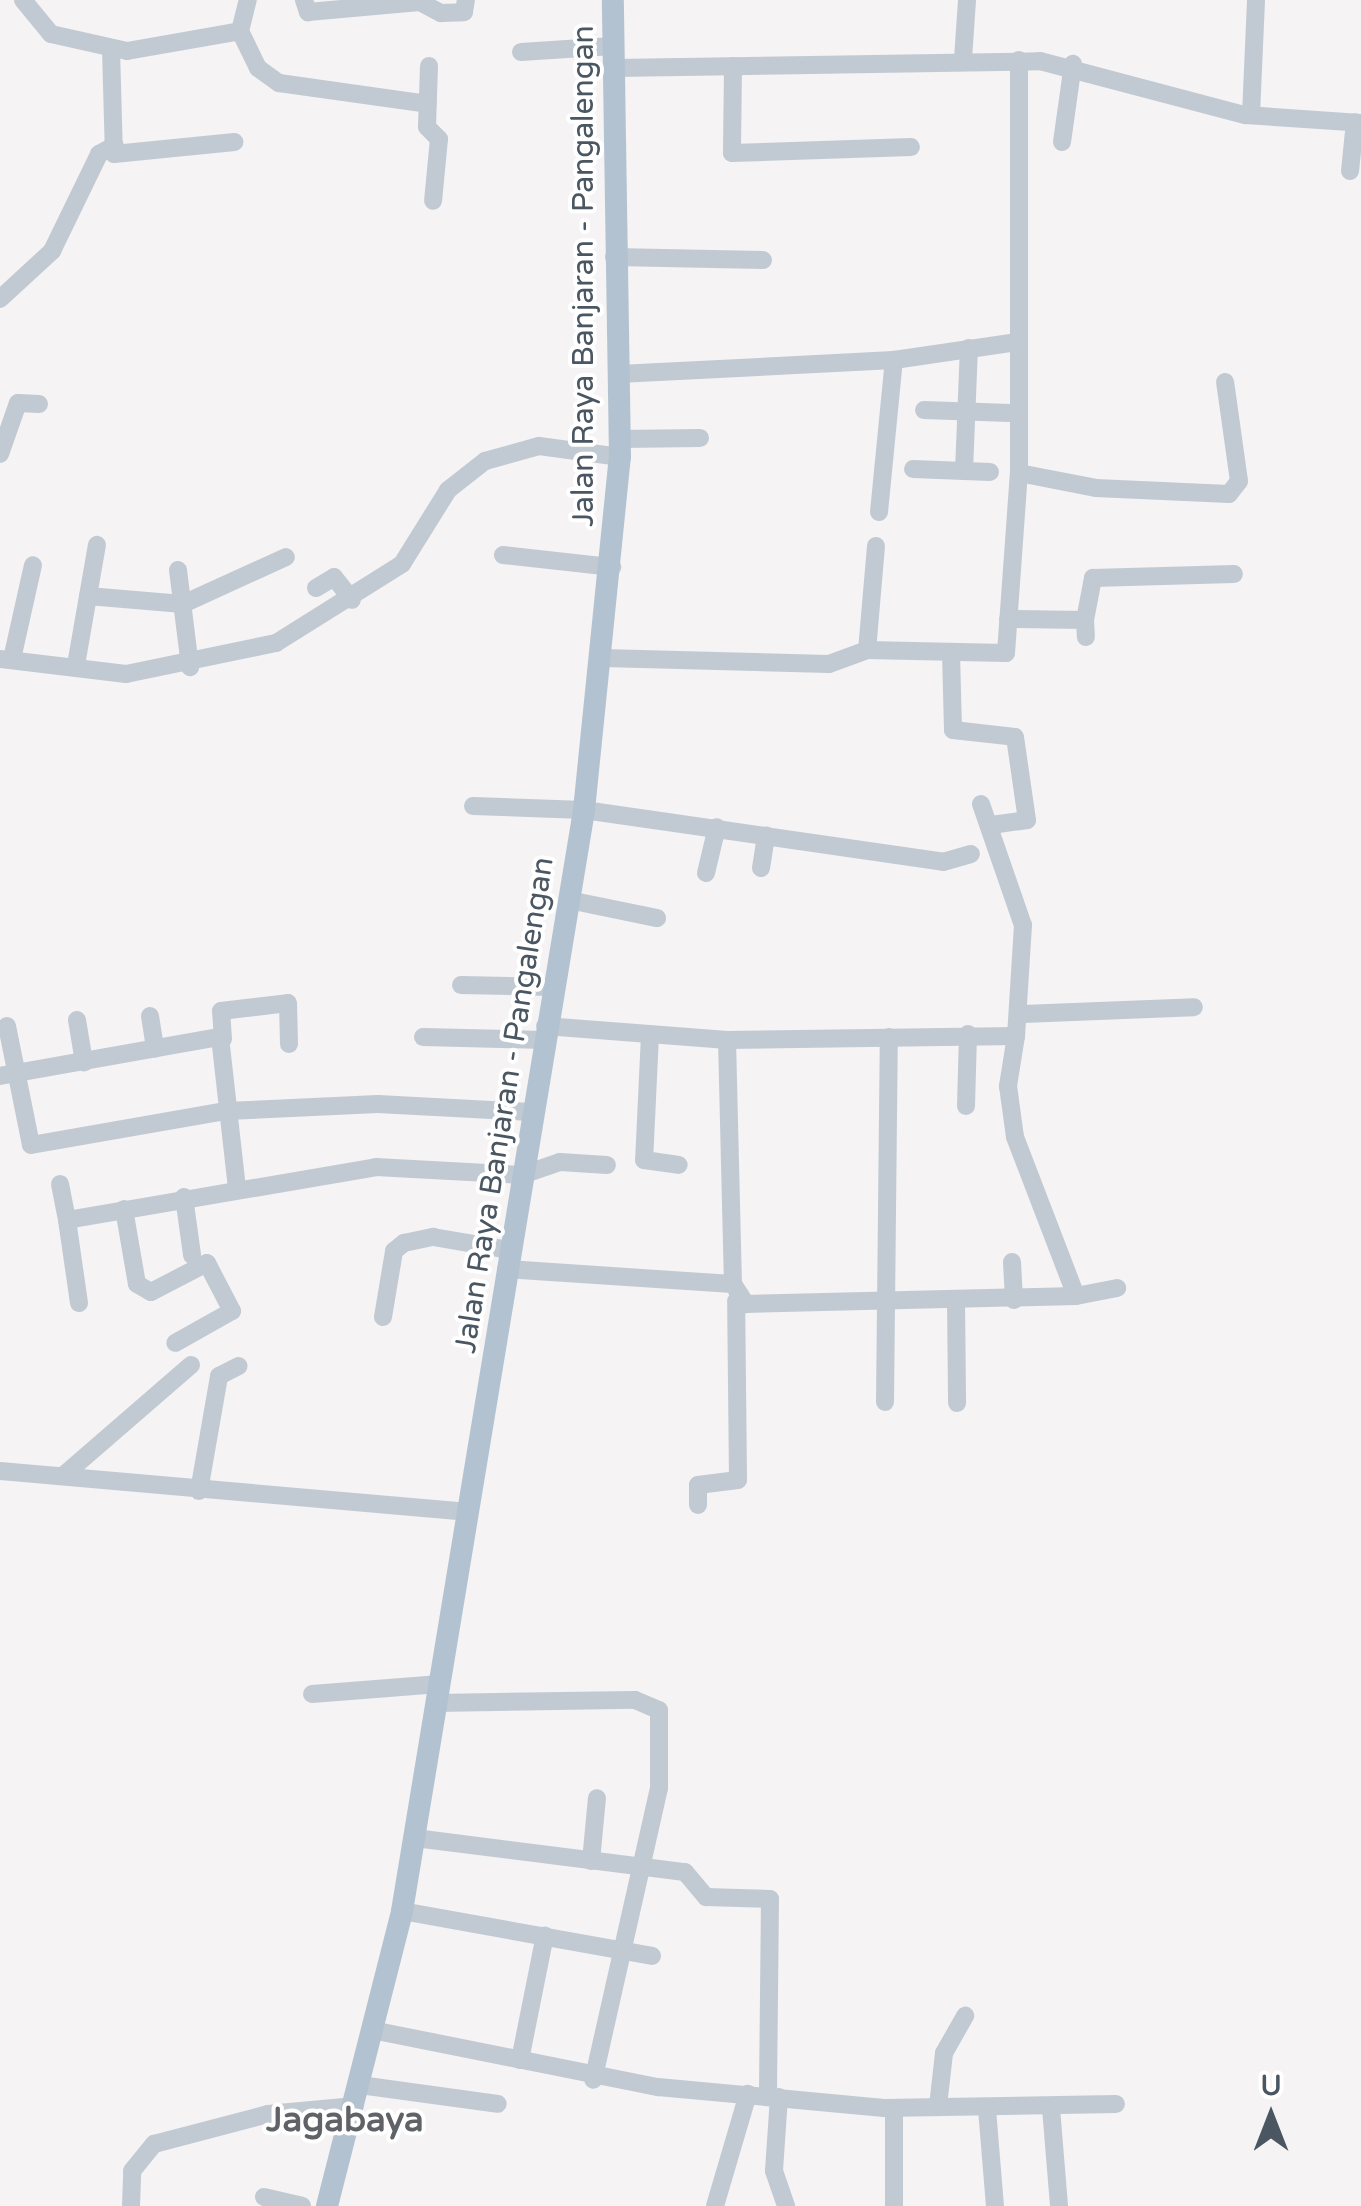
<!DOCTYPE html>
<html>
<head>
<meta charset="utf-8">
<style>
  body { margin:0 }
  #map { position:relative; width:1361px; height:2206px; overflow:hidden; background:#f5f3f3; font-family:"Varela Round",sans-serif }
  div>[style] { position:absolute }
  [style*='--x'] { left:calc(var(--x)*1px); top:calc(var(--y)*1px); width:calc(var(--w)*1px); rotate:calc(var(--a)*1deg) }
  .minor>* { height:18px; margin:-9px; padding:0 9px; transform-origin:9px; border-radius:9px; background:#c1cad2 }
  .major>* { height:22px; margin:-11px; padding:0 11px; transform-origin:11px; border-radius:11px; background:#b3c2d1 }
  span { translate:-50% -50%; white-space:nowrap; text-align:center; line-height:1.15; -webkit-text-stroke:8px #fff; paint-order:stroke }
  .street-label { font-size:30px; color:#4a5661 }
  .quarter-label { font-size:35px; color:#5f6368; font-weight:700 }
  .north { position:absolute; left:1221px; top:2066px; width:100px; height:100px; -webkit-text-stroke:8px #fff; paint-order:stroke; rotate:0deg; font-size:28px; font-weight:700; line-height:40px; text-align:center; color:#4a5661 }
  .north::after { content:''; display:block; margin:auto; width:35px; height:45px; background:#4a5661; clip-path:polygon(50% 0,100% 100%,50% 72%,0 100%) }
</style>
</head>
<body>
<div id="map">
  <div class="minor">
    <div style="--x:23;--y:0;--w:44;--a:50.5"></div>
    <div style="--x:51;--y:34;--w:78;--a:12.6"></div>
    <div style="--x:127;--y:51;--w:115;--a:-10"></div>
    <div style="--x:240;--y:31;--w:32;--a:-76"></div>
    <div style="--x:304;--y:0;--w:13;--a:72"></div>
    <div style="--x:308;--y:12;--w:112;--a:-5.1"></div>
    <div style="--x:420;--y:2;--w:24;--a:28"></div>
    <div style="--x:441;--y:13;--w:23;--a:-2"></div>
    <div style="--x:464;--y:12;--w:12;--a:-81"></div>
    <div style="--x:240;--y:31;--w:41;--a:64.1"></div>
    <div style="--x:258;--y:68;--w:26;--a:36"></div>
    <div style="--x:279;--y:83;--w:150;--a:8"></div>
    <div style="--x:111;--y:49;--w:105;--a:88.4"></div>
    <div style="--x:114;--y:154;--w:121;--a:-5.7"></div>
    <div style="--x:521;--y:52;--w:92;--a:-3.7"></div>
    <div style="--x:963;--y:59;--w:59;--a:-86.1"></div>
    <div style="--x:429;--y:66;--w:61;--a:91.9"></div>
    <div style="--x:427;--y:127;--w:17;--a:45"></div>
    <div style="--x:439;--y:139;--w:62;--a:95.5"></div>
    <div style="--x:733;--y:66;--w:87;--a:90.7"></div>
    <div style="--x:732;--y:153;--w:179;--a:-1.9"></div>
    <div style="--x:614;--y:68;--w:426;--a:-0.9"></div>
    <div style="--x:1040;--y:61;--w:212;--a:14.8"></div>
    <div style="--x:1245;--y:115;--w:116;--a:3.9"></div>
    <div style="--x:1251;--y:115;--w:115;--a:-87.5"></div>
    <div style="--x:1062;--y:142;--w:79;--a:-82"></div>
    <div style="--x:1350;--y:171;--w:49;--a:-84.2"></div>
    <div style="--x:614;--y:257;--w:149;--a:1.2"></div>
    <div style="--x:0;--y:299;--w:71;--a:-42.7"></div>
    <div style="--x:52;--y:251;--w:108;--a:-64.1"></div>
    <div style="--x:99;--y:154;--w:18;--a:-29"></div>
    <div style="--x:619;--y:374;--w:275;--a:-2.9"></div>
    <div style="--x:894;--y:360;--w:125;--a:-8.3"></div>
    <div style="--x:924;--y:410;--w:86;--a:2"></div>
    <div style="--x:620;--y:439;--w:80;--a:-0.7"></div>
    <div style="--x:0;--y:454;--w:54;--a:-70.6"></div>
    <div style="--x:18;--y:403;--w:21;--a:3"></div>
    <div style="--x:913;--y:469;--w:77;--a:2.2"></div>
    <div style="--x:964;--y:471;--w:123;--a:-87.7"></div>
    <div style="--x:1019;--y:473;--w:78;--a:11"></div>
    <div style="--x:1096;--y:488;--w:133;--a:2.6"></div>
    <div style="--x:1229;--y:494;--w:16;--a:-52"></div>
    <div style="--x:1239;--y:481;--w:100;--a:-98"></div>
    <div style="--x:879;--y:512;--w:153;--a:-84.4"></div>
    <div style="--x:876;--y:546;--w:104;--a:94.9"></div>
    <div style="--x:867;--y:650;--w:139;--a:1.2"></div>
    <div style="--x:1006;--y:653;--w:180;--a:-85.9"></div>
    <div style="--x:1019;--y:473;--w:413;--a:-90"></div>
    <div style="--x:503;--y:555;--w:110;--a:6.3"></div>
    <div style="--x:178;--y:570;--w:98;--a:82.9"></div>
    <div style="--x:316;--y:588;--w:21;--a:-31"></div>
    <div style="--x:334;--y:577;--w:29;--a:52"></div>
    <div style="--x:88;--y:596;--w:95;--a:4.8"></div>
    <div style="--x:183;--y:604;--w:113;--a:-24.5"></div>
    <div style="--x:1008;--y:619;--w:77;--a:0.7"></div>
    <div style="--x:1085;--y:620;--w:17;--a:87"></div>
    <div style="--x:1085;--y:620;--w:43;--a:-79.2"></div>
    <div style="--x:1093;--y:578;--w:141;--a:-1.6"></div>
    <div style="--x:951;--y:653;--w:77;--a:88.5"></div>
    <div style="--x:953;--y:730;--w:62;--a:6.4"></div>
    <div style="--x:1015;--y:737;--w:84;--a:81.8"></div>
    <div style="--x:1027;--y:820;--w:36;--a:172"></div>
    <div style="--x:603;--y:658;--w:226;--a:1.5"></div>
    <div style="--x:829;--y:664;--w:40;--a:-20.2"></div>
    <div style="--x:0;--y:659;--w:127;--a:6.8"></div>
    <div style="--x:126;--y:674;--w:153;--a:-11.7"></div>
    <div style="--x:276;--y:643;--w:149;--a:-32.1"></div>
    <div style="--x:402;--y:564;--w:87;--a:-58.1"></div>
    <div style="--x:448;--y:490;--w:47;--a:-38.1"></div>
    <div style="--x:485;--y:461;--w:56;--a:-15.5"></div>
    <div style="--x:539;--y:446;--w:82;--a:7.7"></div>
    <div style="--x:12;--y:659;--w:96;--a:-77.4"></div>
    <div style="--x:76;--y:665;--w:122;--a:-80.1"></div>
    <div style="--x:981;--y:804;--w:128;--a:70.9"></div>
    <div style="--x:1023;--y:925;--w:111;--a:93.6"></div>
    <div style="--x:473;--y:806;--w:111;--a:2.1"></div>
    <div style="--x:584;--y:810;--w:363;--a:8.2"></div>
    <div style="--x:943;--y:862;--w:29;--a:-16"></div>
    <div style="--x:761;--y:868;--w:33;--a:-81"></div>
    <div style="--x:706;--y:873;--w:47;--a:-76.6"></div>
    <div style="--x:569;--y:900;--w:90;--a:11.6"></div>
    <div style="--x:461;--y:985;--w:90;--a:1.3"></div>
    <div style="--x:1023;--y:1014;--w:171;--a:-2.3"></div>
    <div style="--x:150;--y:1016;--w:33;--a:81"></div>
    <div style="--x:77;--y:1020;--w:43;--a:80.5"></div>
    <div style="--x:7;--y:1026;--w:121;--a:78.6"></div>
    <div style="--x:31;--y:1145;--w:198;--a:-9.9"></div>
    <div style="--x:226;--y:1111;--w:152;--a:-2.6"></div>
    <div style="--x:378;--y:1104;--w:152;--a:3"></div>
    <div style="--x:545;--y:1026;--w:183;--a:4.4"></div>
    <div style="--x:727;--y:1040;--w:289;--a:-0.8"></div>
    <div style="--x:1016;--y:1036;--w:51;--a:99.1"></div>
    <div style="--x:1008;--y:1086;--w:51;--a:82.2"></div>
    <div style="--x:1015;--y:1137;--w:170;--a:69"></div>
    <div style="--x:1076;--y:1296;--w:42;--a:-11"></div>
    <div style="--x:650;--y:1035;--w:125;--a:92.7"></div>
    <div style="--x:644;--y:1160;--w:35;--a:8"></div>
    <div style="--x:423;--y:1037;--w:120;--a:1.4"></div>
    <div style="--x:223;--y:1039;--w:28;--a:-94"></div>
    <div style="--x:221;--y:1011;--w:67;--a:-6.8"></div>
    <div style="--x:288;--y:1003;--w:41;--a:88.6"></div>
    <div style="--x:727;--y:1040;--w:244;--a:88.6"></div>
    <div style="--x:0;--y:1076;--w:223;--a:-10.1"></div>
    <div style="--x:220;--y:1037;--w:152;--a:83.6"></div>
    <div style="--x:966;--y:1106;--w:72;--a:-88.4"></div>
    <div style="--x:60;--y:1184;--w:37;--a:79"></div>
    <div style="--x:184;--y:1197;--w:59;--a:82.1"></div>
    <div style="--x:124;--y:1209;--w:76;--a:80.2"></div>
    <div style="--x:137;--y:1284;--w:16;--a:30"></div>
    <div style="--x:151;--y:1292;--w:63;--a:-27.4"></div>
    <div style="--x:207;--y:1263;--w:54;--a:62.5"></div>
    <div style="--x:232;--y:1311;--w:65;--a:150.7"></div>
    <div style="--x:1012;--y:1262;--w:38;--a:87"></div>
    <div style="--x:506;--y:1269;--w:227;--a:3.8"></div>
    <div style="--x:733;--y:1284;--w:24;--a:57"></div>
    <div style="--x:746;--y:1304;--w:330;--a:-1.4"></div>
    <div style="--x:956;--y:1301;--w:102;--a:89.4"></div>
    <div style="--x:79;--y:1303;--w:84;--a:-98.2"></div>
    <div style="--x:67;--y:1220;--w:314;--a:-9.7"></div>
    <div style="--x:376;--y:1167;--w:146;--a:3.1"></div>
    <div style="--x:522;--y:1175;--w:40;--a:-18.9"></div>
    <div style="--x:560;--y:1162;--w:47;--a:3.7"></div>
    <div style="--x:383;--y:1317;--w:67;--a:-80.5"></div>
    <div style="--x:394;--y:1251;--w:13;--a:-39"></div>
    <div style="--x:404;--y:1243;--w:30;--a:-12"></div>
    <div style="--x:433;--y:1237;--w:77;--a:9.7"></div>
    <div style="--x:885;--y:1402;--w:365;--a:-89.4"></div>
    <div style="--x:0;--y:1471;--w:468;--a:5"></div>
    <div style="--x:64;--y:1475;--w:168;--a:-40.9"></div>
    <div style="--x:199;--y:1491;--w:117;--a:-80.1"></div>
    <div style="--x:219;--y:1376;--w:22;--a:-27"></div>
    <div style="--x:698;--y:1505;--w:20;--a:-90"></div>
    <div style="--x:698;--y:1485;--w:40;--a:-7.1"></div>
    <div style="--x:738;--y:1480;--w:179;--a:-90.6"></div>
    <div style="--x:312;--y:1694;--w:128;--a:-4.5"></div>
    <div style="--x:436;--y:1703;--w:199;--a:-0.9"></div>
    <div style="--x:635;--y:1700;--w:26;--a:23"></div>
    <div style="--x:659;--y:1710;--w:78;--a:90"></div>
    <div style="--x:659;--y:1788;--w:299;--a:102.7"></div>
    <div style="--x:415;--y:1838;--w:272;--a:7.2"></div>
    <div style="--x:685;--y:1872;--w:33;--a:50"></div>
    <div style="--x:706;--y:1897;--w:64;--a:1.8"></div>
    <div style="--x:770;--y:1899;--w:196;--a:90.6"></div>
    <div style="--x:591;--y:1861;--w:63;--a:-84.6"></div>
    <div style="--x:402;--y:1911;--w:254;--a:10.2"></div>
    <div style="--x:372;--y:2030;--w:292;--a:11.3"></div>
    <div style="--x:658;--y:2087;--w:227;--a:5.3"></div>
    <div style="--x:884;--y:2108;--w:232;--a:-1"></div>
    <div style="--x:520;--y:2060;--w:127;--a:-78.7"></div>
    <div style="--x:360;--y:2085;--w:139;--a:7.8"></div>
    <div style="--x:779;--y:2097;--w:74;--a:93.9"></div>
    <div style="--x:774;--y:2171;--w:37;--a:71"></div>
    <div style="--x:938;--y:2106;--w:53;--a:-83.5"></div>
    <div style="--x:944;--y:2053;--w:43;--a:-60.4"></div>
    <div style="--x:894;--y:2108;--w:98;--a:90"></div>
    <div style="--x:1051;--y:2108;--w:98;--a:85.3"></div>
    <div style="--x:987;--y:2109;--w:97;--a:85.3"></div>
    <div style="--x:264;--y:2197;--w:39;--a:13"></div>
    <div style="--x:131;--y:2206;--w:35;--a:-88"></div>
    <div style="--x:132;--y:2171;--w:35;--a:-51"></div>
    <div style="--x:154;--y:2144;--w:118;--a:-14.7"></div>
    <div style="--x:268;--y:2114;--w:87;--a:-5.3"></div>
    <div style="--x:715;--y:2206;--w:117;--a:-73.6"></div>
  </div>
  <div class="major">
    <div style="--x:327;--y:2206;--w:304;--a:-75.7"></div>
    <div style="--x:402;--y:1911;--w:1116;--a:-80.61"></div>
    <div style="--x:584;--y:810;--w:355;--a:-84.2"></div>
    <div style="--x:620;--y:457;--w:457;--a:-90.9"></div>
  </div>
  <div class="street-label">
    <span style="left:584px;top:276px;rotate:-90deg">Jalan Raya Banjaran - Pangalengan</span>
    <span style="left:505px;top:1105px;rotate:-81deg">Jalan Raya Banjaran - Pangalengan</span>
  </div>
  <div class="quarter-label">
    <span style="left:345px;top:2120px">Jagabaya</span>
  </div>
  <div class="north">U</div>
</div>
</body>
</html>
